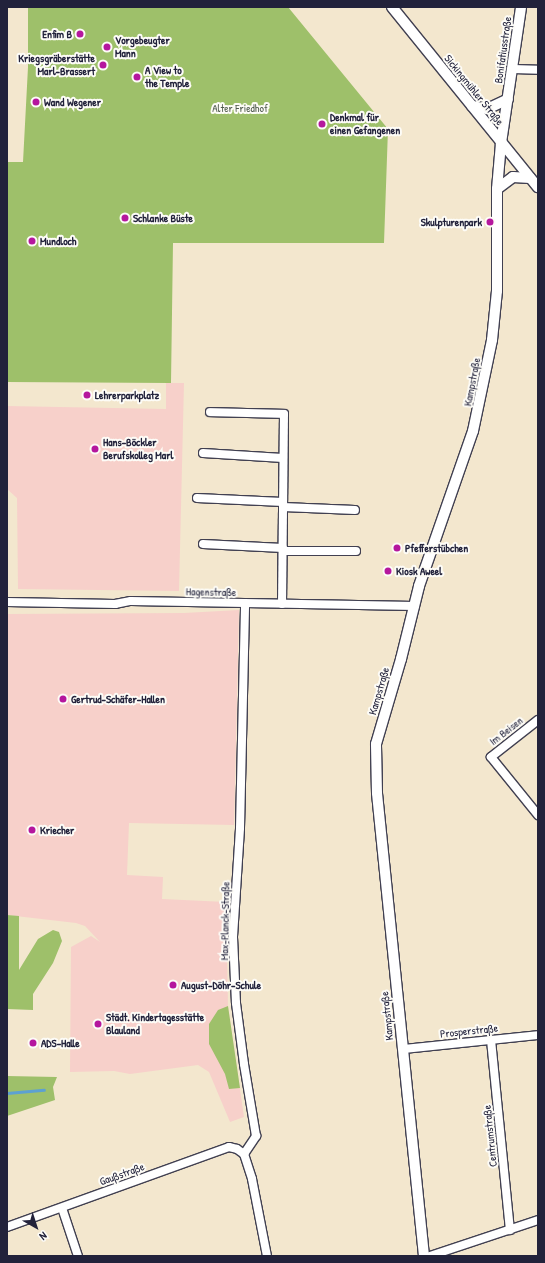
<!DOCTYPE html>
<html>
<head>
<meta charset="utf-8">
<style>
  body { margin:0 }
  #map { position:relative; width:545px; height:1263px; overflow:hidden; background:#f3e7ce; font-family:"Patrick Hand",sans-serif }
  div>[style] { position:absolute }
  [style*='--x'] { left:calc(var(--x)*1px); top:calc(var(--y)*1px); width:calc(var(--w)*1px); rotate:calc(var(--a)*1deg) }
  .built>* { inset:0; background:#f7d0ca }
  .green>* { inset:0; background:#9ec06a }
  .stream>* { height:3px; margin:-1.5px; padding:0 1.5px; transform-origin:1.5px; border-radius:1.5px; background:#5da1d1 }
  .roads { filter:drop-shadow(1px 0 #414051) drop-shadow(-1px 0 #414051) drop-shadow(0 1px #414051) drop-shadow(0 -1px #414051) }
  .minor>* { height:8px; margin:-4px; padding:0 4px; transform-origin:4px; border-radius:4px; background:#fff }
  .tertiary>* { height:10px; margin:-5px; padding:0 5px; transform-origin:5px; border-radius:5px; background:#fff }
  .dots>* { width:11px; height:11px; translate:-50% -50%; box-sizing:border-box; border:2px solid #fdfcf7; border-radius:50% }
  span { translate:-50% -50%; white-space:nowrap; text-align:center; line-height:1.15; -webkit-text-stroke:4px #fdfcf7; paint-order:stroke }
  .poi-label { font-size:11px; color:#22223b; font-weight:700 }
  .right { translate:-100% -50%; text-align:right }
  .left { translate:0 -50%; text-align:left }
  .street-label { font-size:11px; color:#22223b }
  .park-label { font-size:11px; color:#4d594b }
  .frame { position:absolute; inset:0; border:8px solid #22223b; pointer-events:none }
  .north { position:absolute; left:16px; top:1207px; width:40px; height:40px; -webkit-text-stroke:3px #fdfcf7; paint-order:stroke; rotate:141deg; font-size:11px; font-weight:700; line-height:16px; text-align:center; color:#22223b }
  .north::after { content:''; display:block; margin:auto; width:14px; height:18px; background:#22223b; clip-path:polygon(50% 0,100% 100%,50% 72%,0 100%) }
</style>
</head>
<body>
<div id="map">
  <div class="built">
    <div style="clip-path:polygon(166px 383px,184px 383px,179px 591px,18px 589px,17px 498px,7px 489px,7px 406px,166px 409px)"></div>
    <div style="clip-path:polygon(239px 610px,234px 825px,129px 823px,127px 875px,163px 877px,162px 899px,226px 902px,228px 1006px,244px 1117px,230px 1122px,209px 1072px,198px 1065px,130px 1074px,114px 1071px,70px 1072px,71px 947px,91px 936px,100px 942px,85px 926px,76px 923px,7px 915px,7px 614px,184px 613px)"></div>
  </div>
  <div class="green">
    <div style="clip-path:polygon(28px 7px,288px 7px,388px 129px,384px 243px,173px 243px,171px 383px,7px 382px,7px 162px,23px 162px,28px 67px)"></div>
    <div style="clip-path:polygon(7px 915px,19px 916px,19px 970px,38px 939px,53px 930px,59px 932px,62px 941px,53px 963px,33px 994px,33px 1010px,7px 1009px)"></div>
    <div style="clip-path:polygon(228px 1006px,240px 1088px,229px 1089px,225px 1074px,209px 1044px,209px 1024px,218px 1010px)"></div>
    <div style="clip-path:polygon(7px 1076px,57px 1077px,53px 1087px,55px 1100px,7px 1116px)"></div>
  </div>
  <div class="stream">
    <div style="--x:7;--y:1093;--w:37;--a:-5"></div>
  </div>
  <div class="roads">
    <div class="minor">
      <div style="--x:513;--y:69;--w:25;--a:2"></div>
      <div style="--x:210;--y:412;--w:74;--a:1.5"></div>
      <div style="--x:284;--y:414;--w:190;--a:90.6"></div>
      <div style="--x:203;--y:453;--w:80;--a:3.6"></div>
      <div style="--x:197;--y:498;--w:86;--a:2.7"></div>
      <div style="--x:283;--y:507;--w:72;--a:2.4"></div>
      <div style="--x:203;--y:544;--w:80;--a:2.9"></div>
      <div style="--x:283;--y:551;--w:73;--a:0"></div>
      <div style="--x:7;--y:602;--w:108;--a:1.1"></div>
      <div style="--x:115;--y:604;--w:16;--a:-11"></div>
      <div style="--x:131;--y:601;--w:284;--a:1"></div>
      <div style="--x:538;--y:720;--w:60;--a:141.8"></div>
      <div style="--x:491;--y:757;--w:75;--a:51"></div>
      <div style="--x:491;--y:1040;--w:191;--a:84.3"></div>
      <div style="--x:403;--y:1049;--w:136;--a:-5.9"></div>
      <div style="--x:244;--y:1154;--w:22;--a:-56"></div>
      <div style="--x:256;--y:1136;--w:73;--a:-99.5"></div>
      <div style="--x:244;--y:1064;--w:62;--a:-97.5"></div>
      <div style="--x:236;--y:1003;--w:66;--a:-92.6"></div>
      <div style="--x:233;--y:937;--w:109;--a:-86.3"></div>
      <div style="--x:240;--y:828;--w:224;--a:-88.7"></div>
      <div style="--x:244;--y:1154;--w:26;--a:72"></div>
      <div style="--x:252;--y:1179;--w:78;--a:79"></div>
      <div style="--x:62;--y:1208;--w:51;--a:71.6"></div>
      <div style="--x:7;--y:1227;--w:236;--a:-19.8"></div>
      <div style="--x:229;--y:1147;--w:8;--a:14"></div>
      <div style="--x:237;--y:1149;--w:9;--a:36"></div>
      <div style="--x:430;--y:1256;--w:114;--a:-18.4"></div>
    </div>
    <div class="tertiary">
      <div style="--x:392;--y:7;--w:232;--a:51"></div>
      <div style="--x:472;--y:106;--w:15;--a:11"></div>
      <div style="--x:487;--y:109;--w:23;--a:-25"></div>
      <div style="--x:497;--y:189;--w:20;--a:-37"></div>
      <div style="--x:513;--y:177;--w:17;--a:3"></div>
      <div style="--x:424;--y:1256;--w:465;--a:-95.8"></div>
      <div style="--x:377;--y:793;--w:49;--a:-91.2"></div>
      <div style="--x:376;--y:744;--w:89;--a:-73.6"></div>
      <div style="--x:401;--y:659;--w:75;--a:-76.1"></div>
      <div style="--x:419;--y:586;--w:164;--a:-70.8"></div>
      <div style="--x:473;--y:431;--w:93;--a:-78.2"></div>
      <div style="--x:492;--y:340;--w:49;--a:-84.2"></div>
      <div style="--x:497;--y:291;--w:102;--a:-90"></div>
      <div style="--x:497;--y:189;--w:46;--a:-85"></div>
      <div style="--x:501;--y:143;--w:137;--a:-81.6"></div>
    </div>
  </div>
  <div class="dots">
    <div style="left:80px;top:34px;background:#b5179e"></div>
    <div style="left:107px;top:47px;background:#b5179e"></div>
    <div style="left:103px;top:65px;background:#b5179e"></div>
    <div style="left:137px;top:77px;background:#b5179e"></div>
    <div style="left:36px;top:102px;background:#b5179e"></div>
    <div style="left:322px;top:124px;background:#b5179e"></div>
    <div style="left:125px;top:218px;background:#b5179e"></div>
    <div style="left:490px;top:222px;background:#b5179e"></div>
    <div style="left:32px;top:241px;background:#b5179e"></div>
    <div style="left:87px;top:395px;background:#b5179e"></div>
    <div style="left:95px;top:449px;background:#b5179e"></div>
    <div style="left:397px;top:548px;background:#b5179e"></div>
    <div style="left:388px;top:571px;background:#b5179e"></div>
    <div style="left:63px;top:699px;background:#b5179e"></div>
    <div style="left:32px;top:830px;background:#b5179e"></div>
    <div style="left:173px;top:985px;background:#b5179e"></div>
    <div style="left:98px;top:1024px;background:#b5179e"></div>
    <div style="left:33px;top:1043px;background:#b5179e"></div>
  </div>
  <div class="poi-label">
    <span class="right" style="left:72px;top:34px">Enfim B</span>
    <span class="left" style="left:115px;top:47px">Vorgebeugter<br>Mann</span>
    <span class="right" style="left:95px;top:65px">Kriegsgräberstätte<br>Marl-Brassert</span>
    <span class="left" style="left:145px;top:77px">A View to<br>the Temple</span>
    <span class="left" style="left:44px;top:102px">Wand Wegener</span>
    <span class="left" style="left:330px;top:124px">Denkmal für<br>einen Gefangenen</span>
    <span class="left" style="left:133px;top:218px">Schlanke Büste</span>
    <span class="right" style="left:482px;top:222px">Skulpturenpark</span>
    <span class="left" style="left:40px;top:241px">Mundloch</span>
    <span class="left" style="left:95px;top:395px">Lehrerparkplatz</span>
    <span class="left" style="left:103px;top:449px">Hans-Böckler<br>Berufskolleg Marl</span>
    <span class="left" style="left:405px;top:548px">Pfefferstübchen</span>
    <span class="left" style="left:396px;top:571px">Kiosk Aweel</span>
    <span class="left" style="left:71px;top:699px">Gertrud-Schäfer-Hallen</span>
    <span class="left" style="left:40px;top:830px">Kriecher</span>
    <span class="left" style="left:181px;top:985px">August-Döhr-Schule</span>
    <span class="left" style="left:106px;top:1024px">Städt. Kindertagesstätte<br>Blauland</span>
    <span class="left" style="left:41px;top:1043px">ADS-Halle</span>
  </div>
  <div class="street-label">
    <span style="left:503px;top:50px;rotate:-82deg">Bonifatiusstraße</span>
    <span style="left:474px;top:90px;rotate:51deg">Sickingmühler Straße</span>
    <span style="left:472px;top:382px;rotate:-79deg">Kampstraße</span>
    <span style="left:211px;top:592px;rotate:1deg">Hagenstraße</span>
    <span style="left:379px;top:691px;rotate:-74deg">Kampstraße</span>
    <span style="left:506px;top:731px;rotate:-38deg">Im Beisen</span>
    <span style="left:225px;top:921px;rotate:-89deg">Max-Planck-Straße</span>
    <span style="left:387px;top:1016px;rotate:-96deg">Kampstraße</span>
    <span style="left:469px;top:1031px;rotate:-6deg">Prosperstraße</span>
    <span style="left:490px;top:1136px;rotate:-96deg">Centrumstraße</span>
    <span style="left:122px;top:1174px;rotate:-20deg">Gaußstraße</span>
  </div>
  <div class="park-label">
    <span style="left:240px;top:108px">Alter Friedhof</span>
  </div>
  <div class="frame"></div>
  <div class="north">N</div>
</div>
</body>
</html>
